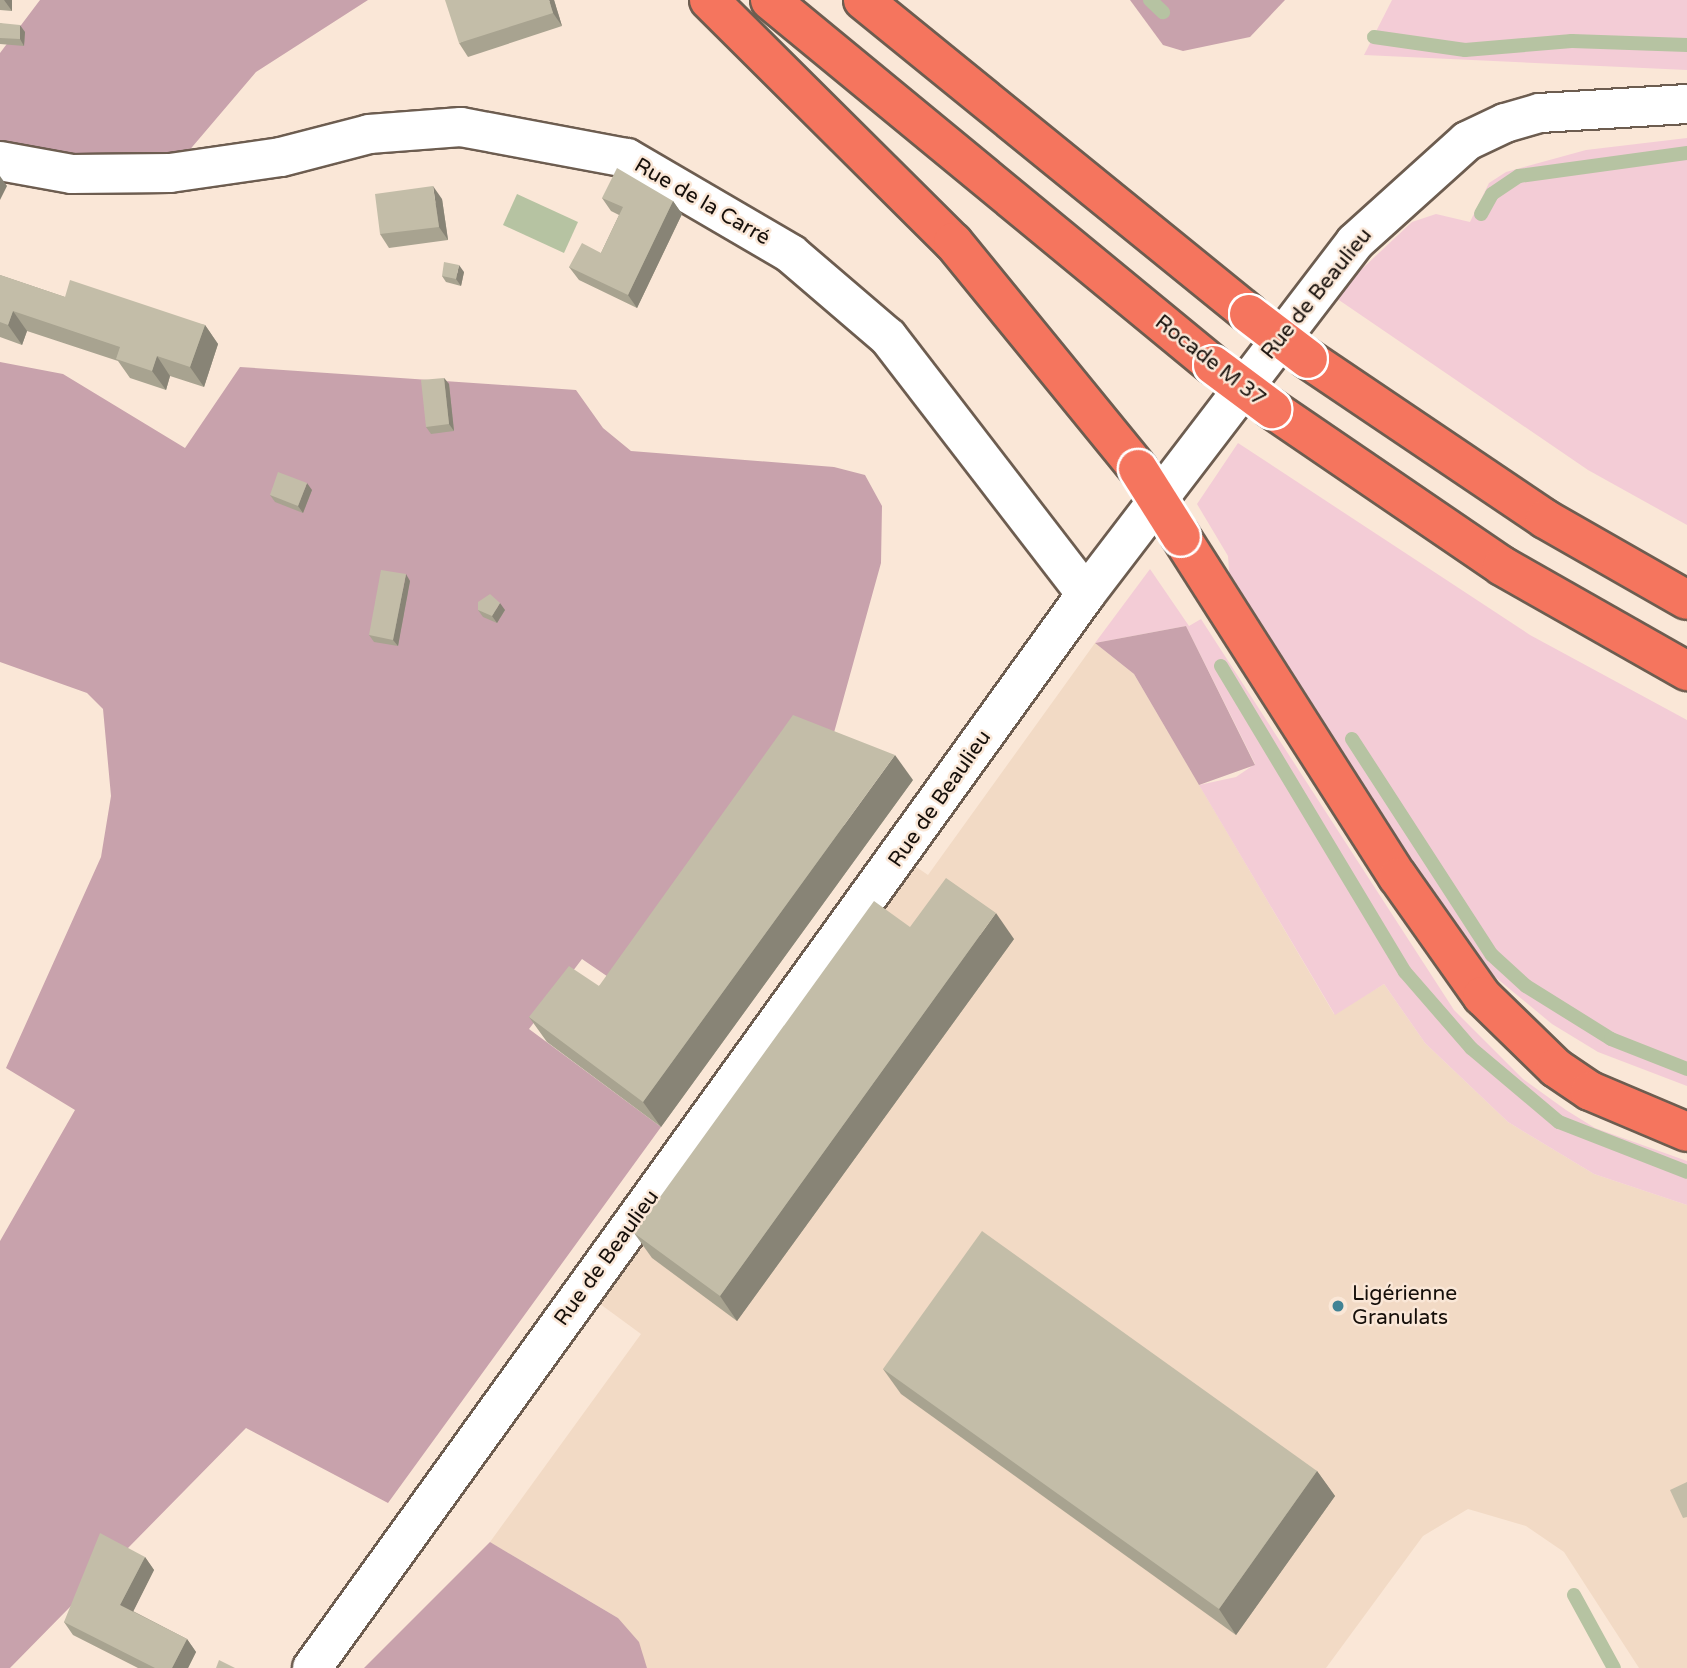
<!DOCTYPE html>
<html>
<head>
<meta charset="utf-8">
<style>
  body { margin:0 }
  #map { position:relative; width:1687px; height:1668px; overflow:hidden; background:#fae7d7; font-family:"Varela Round",sans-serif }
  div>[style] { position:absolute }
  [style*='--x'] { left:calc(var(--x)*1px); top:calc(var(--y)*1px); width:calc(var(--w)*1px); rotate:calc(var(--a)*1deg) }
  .built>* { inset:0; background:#f2dac5 }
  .green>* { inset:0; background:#f3ccd6 }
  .forest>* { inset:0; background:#c8a2ac }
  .water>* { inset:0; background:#b6c3a2 }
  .stream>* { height:14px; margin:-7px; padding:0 7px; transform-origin:7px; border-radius:7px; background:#b6c3a2 }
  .roads { filter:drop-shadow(2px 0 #6d5d50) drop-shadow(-2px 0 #6d5d50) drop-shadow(0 2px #6d5d50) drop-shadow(0 -2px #6d5d50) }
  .minor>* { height:38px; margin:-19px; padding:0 19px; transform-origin:19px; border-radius:19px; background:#fff }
  .highway>* { height:38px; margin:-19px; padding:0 19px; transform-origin:19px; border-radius:19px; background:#f5755e }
  .bridges { filter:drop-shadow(2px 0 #fff) drop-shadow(-2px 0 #fff) drop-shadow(0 2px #fff) drop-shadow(0 -2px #fff) }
  .highway-bridge>* { height:38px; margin:-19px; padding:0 19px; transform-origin:19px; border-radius:19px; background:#f5755e }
  .wall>* { inset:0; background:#a8a390 }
  .shaded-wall>* { inset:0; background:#888476 }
  .building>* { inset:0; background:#c3bda8 }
  .dots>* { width:19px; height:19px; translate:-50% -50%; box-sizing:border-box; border:4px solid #fae7d7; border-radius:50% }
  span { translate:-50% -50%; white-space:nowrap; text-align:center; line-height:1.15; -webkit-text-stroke:5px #fae7d7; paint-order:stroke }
  .street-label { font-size:21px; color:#160f0a }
  .poi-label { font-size:21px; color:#160f0a }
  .left { translate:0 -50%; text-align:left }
</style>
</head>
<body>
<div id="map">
  <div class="built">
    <div style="clip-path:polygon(1095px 643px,1134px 674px,1334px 1014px,1384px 984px,1425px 1043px,1508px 1122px,1594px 1174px,1687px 1205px,1687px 1668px,1639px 1668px,1564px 1552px,1526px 1526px,1468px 1509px,1423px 1536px,1326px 1668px,647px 1668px,618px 1618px,490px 1542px,641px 1334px,596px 1301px,912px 864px,928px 875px)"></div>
  </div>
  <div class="green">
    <div style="clip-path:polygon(1392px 0,1687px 0,1687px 70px,1364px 55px)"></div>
    <div style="clip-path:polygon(1687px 138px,1687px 525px,1588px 470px,1333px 296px,1412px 222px,1436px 214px,1470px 222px,1489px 183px,1506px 172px,1586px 150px)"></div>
    <div style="clip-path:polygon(1238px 443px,1530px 635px,1687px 720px,1687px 1086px,1598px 1052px,1552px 1024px,1483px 967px,1439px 910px,1230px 584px,1228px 556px,1197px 504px)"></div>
    <div style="clip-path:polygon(1150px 569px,1189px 626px,1201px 619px,1454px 1010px,1523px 1079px,1566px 1110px,1595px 1128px,1687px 1161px,1687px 1205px,1594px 1174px,1508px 1122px,1425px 1043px,1384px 984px,1335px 1015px,1199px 785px,1236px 777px,1255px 764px,1186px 626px,1095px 643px)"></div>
  </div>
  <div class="forest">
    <div style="clip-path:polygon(40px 0,368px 0,256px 72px,170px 173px,0 161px,0 53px)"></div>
    <div style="clip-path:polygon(1130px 0,1285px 0,1250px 37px,1183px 51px,1163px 45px)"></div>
    <div style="clip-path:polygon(0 362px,63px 374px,185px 448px,240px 367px,576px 390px,603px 428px,631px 451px,834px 467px,865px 475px,882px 506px,881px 563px,830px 747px,617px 983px,582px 959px,529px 1029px,661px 1127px,388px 1503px,246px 1428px,10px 1668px,0 1668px,0 1241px,75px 1110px,6px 1068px,101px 857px,111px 796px,103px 709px,87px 693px,0 662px)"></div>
    <div style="clip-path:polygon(1186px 626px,1255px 765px,1199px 785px,1134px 674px,1095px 643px)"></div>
    <div style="clip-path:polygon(490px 1542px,618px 1618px,639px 1642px,647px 1668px,364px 1668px)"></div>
  </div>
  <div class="water">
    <div style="clip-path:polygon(517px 194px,578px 222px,564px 253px,503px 225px)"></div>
  </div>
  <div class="stream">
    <div style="--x:1150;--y:0;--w:18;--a:43"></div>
    <div style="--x:1374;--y:37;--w:92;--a:8.1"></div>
    <div style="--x:1465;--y:50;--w:107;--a:-4.8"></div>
    <div style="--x:1572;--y:41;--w:115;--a:2"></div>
    <div style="--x:1481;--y:214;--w:23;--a:-61"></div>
    <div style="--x:1492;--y:194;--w:32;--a:-34"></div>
    <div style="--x:1519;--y:176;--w:170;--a:-7.8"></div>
    <div style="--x:1221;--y:666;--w:357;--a:59"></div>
    <div style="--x:1405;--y:972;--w:101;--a:49"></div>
    <div style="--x:1471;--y:1048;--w:115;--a:40.1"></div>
    <div style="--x:1559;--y:1122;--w:137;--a:21.3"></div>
    <div style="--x:1352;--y:739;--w:257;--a:57.1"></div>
    <div style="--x:1492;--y:955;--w:46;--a:42.4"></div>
    <div style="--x:1526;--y:986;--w:100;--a:31.9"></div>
    <div style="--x:1611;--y:1039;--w:82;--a:21.5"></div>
    <div style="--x:1574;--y:1595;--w:83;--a:61.3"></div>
  </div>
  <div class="roads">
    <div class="minor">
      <div style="--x:0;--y:161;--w:73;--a:10.2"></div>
      <div style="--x:72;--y:174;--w:98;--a:-0.6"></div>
      <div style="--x:170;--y:173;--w:112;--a:-8.2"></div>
      <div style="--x:281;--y:157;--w:91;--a:-14.6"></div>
      <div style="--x:369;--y:134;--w:92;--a:-4.4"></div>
      <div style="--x:461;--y:127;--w:169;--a:10.6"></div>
      <div style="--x:627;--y:158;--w:190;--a:30.3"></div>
      <div style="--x:791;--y:254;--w:128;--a:40.6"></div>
      <div style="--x:888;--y:337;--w:324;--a:52.4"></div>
      <div style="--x:312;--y:1668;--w:1324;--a:-54.22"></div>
      <div style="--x:1086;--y:594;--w:443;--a:-52.6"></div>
      <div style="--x:1355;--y:242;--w:151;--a:-42"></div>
      <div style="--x:1467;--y:141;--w:42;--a:-25.3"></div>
      <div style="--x:1505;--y:123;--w:36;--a:-16"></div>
      <div style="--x:1540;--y:113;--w:147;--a:-3.5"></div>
    </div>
    <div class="highway">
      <div style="--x:709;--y:0;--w:344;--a:44.8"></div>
      <div style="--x:953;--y:242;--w:293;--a:50.8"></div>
      <div style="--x:770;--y:0;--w:574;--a:39.49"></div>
      <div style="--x:863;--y:0;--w:498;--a:39.1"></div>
      <div style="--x:1308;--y:359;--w:286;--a:34"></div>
      <div style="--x:1545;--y:519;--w:163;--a:29.7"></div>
      <div style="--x:1272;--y:409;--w:278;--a:34.3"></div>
      <div style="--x:1502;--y:566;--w:213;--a:29.6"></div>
      <div style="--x:1181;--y:537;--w:403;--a:57.5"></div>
      <div style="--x:1398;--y:877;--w:146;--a:54.8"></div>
      <div style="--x:1482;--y:996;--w:103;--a:44.2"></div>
      <div style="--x:1556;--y:1068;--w:41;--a:34.1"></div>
      <div style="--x:1590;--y:1091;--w:105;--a:22.9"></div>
    </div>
  </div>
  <div class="bridges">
    <div class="highway-bridge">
      <div style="--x:1249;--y:314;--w:74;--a:37.3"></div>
      <div style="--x:1213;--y:365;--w:74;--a:36.7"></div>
      <div style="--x:1138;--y:469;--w:80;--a:57.7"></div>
    </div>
  </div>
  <div class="wall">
    <div style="clip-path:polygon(0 0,12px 0,12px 11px,0 10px)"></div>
    <div style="clip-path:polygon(554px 0,562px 26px,468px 57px,459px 43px)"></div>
    <div style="clip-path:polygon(0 23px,25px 32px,24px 46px,0 44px)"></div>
    <div style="clip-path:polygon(602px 198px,673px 201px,682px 214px,637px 308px,579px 280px,569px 267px,601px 253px,619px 215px,611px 211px)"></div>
    <div style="clip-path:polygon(442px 199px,448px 240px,389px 248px,380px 234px)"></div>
    <div style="clip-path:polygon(464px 272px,461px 286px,446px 282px,442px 276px)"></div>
    <div style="clip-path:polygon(0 275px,65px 297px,205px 325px,218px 344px,204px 387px,170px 376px,166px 390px,130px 378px,118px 361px,27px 331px,22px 345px,0 337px)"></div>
    <div style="clip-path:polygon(444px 378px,449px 384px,454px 431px,431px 434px,426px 427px)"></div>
    <div style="clip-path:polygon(312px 490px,303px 513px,275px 502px,270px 495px)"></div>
    <div style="clip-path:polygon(410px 581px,398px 646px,374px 642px,369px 635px)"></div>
    <div style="clip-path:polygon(478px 610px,505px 610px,497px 623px,483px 617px)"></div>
    <div style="clip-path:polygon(913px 780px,661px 1127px,547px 1042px,529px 1017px,599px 986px)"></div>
    <div style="clip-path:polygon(910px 927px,1014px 939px,737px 1321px,652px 1258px,634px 1233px)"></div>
    <div style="clip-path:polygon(883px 1369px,1317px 1471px,1335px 1496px,1236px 1635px,901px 1394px)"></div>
    <div style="clip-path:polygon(145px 1557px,154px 1570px,133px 1611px,187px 1639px,196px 1652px,188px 1668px,138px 1668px,73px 1635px,64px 1622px)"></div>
  </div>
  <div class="shaded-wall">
    <div style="clip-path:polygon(4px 0,12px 0,12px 11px)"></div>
    <div style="clip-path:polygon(549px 0,554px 0,562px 26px,553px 13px)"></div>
    <div style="clip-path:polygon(20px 25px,25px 32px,24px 46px,20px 39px)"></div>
    <div style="clip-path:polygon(0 176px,7px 186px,0 200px)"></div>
    <div style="clip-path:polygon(433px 186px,442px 199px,448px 240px,439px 227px)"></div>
    <div style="clip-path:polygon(673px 201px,682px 214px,637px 308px,628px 295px)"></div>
    <div style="clip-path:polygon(459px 265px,464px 272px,461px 286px,456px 279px)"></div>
    <div style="clip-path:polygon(13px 311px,27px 331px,22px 345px,8px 325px)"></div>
    <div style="clip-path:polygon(205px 325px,218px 344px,204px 387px,190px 367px)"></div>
    <div style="clip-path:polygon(157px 356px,170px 376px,166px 390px,152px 371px)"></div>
    <div style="clip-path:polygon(444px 378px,449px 384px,454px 431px,449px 424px)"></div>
    <div style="clip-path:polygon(307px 483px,312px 490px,303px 513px,298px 506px)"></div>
    <div style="clip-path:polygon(406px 574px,410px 581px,398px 646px,393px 640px)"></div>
    <div style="clip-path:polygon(500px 603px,505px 610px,497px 623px,492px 616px)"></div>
    <div style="clip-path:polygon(895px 755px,913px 780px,661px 1127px,643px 1102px)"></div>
    <div style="clip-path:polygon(996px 913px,1014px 939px,737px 1321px,720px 1296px)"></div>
    <div style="clip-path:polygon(1317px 1471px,1335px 1496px,1236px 1635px,1219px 1609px)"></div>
    <div style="clip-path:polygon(145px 1557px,154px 1570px,130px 1618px,120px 1605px)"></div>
    <div style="clip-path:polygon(187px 1639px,196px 1652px,188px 1668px,172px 1668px)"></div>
  </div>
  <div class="building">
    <div style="clip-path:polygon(445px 0,549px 0,553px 13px,459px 43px)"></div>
    <div style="clip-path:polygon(0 23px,20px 25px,20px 39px,0 38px)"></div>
    <div style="clip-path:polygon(617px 168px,673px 201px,628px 295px,569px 267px,582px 243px,601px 253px,623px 207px,602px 198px)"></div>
    <div style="clip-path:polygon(433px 186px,439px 227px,380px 234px,375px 194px)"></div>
    <div style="clip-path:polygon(444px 262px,459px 265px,456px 279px,442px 276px)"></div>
    <div style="clip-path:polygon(0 275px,65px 297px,70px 280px,205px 325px,190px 367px,157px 356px,152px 371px,116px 359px,120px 347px,13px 311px,8px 325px,0 322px)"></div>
    <div style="clip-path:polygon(444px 378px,449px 424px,426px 427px,421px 380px)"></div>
    <div style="clip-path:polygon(278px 472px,307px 483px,298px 506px,270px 495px)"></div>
    <div style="clip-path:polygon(381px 570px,406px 574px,393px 640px,369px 635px)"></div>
    <div style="clip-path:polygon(490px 594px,500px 603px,492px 616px,478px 610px,478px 602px)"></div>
    <div style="clip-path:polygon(793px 715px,895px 755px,643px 1102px,529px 1017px,569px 966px,599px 986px)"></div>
    <div style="clip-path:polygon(946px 878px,996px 913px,720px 1296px,634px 1233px,874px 901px,910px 927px)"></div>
    <div style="clip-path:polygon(982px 1231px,1317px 1471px,1219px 1609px,883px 1369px)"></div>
    <div style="clip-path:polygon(1687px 1482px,1687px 1517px,1683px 1518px,1670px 1490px)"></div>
    <div style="clip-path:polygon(100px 1533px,145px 1557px,120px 1605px,187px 1639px,172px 1668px,155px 1668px,64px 1622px)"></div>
    <div style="clip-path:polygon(219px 1660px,235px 1668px,216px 1668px)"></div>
  </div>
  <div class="dots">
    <div style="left:1338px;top:1306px;background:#428395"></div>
  </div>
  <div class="street-label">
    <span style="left:702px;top:202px;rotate:30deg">Rue de la Carré</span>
    <span style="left:1317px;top:294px;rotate:-51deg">Rue de Beaulieu</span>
    <span style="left:1210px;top:361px;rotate:38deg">Rocade M 37</span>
    <span style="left:940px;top:799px;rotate:-55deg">Rue de Beaulieu</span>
    <span style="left:607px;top:1258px;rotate:-54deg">Rue de Beaulieu</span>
  </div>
  <div class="poi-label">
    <span class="left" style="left:1352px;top:1306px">Ligérienne<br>Granulats</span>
  </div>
</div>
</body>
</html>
